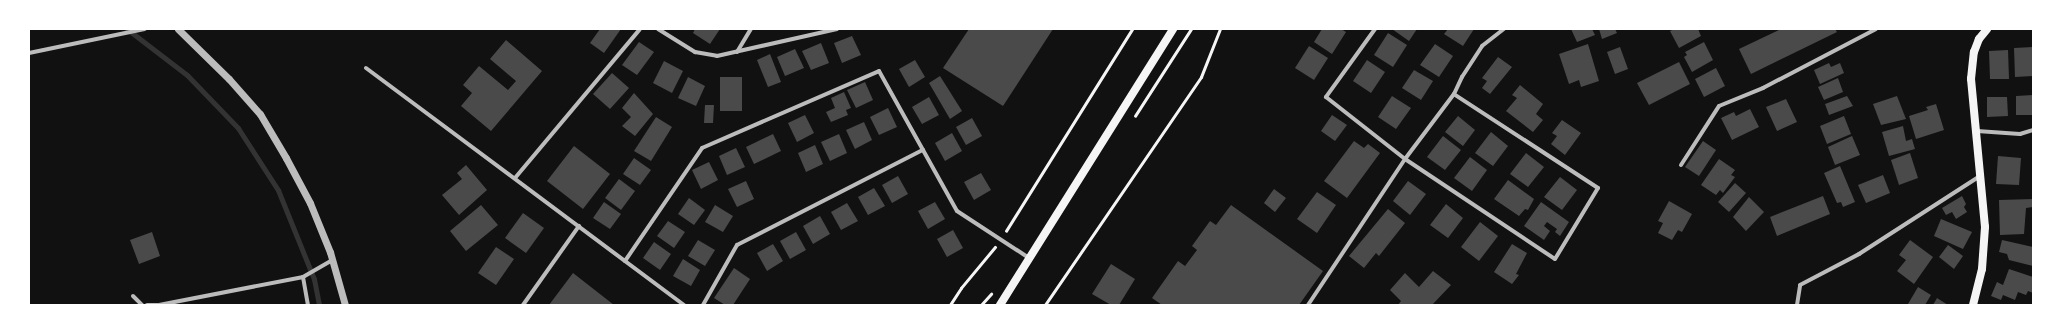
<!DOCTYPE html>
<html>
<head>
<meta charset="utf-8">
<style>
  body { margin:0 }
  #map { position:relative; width:2062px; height:334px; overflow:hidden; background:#111; font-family:"PT Sans Narrow",sans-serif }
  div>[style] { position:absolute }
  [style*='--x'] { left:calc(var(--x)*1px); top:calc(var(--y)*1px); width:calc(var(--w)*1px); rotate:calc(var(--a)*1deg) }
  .stream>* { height:5px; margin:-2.5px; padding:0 2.5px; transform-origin:2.5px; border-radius:2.5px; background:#333 }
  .building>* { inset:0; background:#4a4a4a }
  .path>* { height:2.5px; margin:-1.25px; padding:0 1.25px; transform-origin:1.25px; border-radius:1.25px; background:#f5f5f5 }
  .minor>* { height:4px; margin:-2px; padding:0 2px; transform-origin:2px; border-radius:2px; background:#bcbcbc }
  .tertiary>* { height:7px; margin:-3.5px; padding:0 3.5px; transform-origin:3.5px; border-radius:3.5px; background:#bcbcbc }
  .secondary>* { height:8px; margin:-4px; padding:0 4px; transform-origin:4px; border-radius:4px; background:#f5f5f5 }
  span { translate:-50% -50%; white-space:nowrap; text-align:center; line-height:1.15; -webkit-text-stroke:4px #fff; paint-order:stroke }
  .frame { position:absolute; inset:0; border:30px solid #fff; pointer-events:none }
</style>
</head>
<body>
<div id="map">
  <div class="stream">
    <div style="--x:127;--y:29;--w:76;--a:37.5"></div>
    <div style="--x:187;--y:75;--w:74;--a:46.1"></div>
    <div style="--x:238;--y:128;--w:74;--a:57.2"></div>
    <div style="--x:278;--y:190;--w:96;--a:68"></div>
    <div style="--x:314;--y:279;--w:26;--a:79"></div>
  </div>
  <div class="building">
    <div style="clip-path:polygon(600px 29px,621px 29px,604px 53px,590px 43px)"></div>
    <div style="clip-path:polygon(695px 29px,720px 29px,710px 44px,693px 33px)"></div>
    <div style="clip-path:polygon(969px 29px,1053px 29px,1003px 106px,943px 68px)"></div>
    <div style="clip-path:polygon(1322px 29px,1341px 29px,1346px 32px,1332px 54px,1314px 42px)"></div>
    <div style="clip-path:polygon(1392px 29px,1417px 29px,1409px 41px)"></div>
    <div style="clip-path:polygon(1448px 29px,1474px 29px,1463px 46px,1444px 34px)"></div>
    <div style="clip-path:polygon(1571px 29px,1592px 29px,1595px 35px,1577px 42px)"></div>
    <div style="clip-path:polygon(1599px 29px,1615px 29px,1617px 33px,1602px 39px)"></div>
    <div style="clip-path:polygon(1674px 29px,1698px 29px,1701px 36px,1679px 48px,1670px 31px)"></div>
    <div style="clip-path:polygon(1781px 29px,1835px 29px,1837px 32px,1751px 74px,1739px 49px)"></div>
    <div style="clip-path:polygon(1388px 33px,1407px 45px,1393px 67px,1374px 55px)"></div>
    <div style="clip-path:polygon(852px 36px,861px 55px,842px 63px,834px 43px)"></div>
    <div style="clip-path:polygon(506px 40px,542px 71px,491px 131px,461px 106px,472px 93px,463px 85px,479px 66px,508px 90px,516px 81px,490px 59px)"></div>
    <div style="clip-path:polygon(639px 42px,654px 52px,637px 75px,622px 65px)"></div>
    <div style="clip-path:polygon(1704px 42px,1713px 60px,1692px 72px,1684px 57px,1687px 55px,1685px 52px)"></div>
    <div style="clip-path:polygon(821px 43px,829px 63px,811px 70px,802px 51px)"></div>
    <div style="clip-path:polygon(1435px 44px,1453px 56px,1439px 77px,1420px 65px)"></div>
    <div style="clip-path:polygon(1588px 44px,1599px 81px,1581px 87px,1579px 80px,1569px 84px,1559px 54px)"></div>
    <div style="clip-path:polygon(1309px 46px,1328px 58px,1314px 80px,1295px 68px)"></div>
    <div style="clip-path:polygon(1620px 47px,1628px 69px,1615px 74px,1607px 52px)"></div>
    <div style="clip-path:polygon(2033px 47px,2033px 76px,2015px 77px,2014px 48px)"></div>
    <div style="clip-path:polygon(795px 49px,804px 68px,785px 76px,777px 57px)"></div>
    <div style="clip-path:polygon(2008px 50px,2009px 79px,1990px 79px,1989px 51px)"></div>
    <div style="clip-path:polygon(770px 54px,781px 82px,768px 87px,757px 60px)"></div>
    <div style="clip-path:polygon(1498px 57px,1512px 67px,1490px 94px,1482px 88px,1487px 81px,1482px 78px)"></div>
    <div style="clip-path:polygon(915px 60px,925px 77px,909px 87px,899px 69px)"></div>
    <div style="clip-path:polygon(1367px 60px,1385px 72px,1371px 93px,1353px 81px)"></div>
    <div style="clip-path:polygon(664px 61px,683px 71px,672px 93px,653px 83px)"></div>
    <div style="clip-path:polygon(1679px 62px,1690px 84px,1649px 105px,1637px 83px)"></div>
    <div style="clip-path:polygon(1829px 63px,1831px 67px,1840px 63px,1844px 73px,1820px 84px,1814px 70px)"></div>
    <div style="clip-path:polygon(1716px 68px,1725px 86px,1704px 97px,1695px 79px)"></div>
    <div style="clip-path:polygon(1414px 70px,1433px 81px,1421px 100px,1402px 88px)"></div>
    <div style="clip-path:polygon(612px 73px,629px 88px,610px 109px,593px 94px)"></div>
    <div style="clip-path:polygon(940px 76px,962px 111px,950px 119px,929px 83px)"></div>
    <div style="clip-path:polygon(688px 77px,705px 86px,696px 106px,678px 98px)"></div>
    <div style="clip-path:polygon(720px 77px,742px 77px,742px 111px,720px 111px)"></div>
    <div style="clip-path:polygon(1838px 78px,1843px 92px,1824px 100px,1818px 87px)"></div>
    <div style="clip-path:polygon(865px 82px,873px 100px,856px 108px,847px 90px)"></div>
    <div style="clip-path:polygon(1520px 85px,1543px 104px,1536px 114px,1543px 120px,1533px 132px,1506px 111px,1517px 98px,1512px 95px)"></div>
    <div style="clip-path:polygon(844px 92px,851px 108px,846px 110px,848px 115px,831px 122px,826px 112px,835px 108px,831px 98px)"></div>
    <div style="clip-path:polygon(634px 93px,653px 114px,635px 136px,622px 126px,631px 117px,622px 108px)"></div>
    <div style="clip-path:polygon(2033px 95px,2033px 115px,2016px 115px,2016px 96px)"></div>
    <div style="clip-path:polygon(1392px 96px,1411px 108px,1396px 129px,1378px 117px)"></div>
    <div style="clip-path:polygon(1847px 96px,1853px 106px,1829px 115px,1825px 104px)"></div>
    <div style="clip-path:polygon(1897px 96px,1906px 119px,1881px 125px,1873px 104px)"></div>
    <div style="clip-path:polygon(929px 97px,939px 115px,922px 124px,912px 107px)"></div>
    <div style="clip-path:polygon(1987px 97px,2007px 97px,2008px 116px,1987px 117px)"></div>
    <div style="clip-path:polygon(1786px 99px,1797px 122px,1777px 131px,1766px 107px)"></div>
    <div style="clip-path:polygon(1936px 104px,1944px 130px,1916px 139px,1909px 116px,1928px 110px,1926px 107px)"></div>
    <div style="clip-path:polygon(705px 105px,714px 105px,713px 123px,704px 123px)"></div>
    <div style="clip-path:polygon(888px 108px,897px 127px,879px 135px,870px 117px)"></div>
    <div style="clip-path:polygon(1750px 109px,1759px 127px,1732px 140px,1721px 118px,1734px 112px,1736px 116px)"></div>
    <div style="clip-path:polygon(805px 115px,814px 133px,797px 142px,788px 123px)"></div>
    <div style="clip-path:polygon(1332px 115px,1347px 125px,1335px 141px,1321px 131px)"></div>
    <div style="clip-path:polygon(1458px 116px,1475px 130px,1463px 146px,1445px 132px)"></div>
    <div style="clip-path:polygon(1844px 116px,1851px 134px,1827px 144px,1820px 126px)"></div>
    <div style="clip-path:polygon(656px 117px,672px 127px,651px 161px,634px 151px)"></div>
    <div style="clip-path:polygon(972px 118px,982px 136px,966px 145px,956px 127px)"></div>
    <div style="clip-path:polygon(1562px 120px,1581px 133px,1565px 155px,1551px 144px,1557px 136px,1552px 133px)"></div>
    <div style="clip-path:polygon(864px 122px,872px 140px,855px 149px,846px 130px)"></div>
    <div style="clip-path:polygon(1903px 126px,1906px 141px,1912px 139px,1915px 149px,1889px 156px,1882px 132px)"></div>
    <div style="clip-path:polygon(1491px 132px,1508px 146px,1493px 166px,1475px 153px)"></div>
    <div style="clip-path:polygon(952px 133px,962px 151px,945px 161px,935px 143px)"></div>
    <div style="clip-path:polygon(773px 134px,781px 151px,754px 164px,746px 147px)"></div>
    <div style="clip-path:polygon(839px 134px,847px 153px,830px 161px,821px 142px)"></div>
    <div style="clip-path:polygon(1443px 136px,1461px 150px,1445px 170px,1427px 157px)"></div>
    <div style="clip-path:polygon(1852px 136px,1860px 155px,1835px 165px,1828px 147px)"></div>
    <div style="clip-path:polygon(1354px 141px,1364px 148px,1368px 144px,1380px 153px,1347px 198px,1324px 181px)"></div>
    <div style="clip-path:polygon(1703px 141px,1716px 150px,1699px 176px,1685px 167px)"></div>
    <div style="clip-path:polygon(815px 145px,823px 164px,806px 172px,798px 153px)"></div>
    <div style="clip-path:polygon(574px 146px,610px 174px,583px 209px,547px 181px)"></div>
    <div style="clip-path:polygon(736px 148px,745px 167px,727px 175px,719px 156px)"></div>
    <div style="clip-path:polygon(1526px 153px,1544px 167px,1528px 187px,1510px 174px)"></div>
    <div style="clip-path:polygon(1910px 153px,1918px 178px,1899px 185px,1891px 160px)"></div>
    <div style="clip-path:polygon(1998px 156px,2021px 158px,2019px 185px,1996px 184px)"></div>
    <div style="clip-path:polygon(1470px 157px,1487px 170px,1472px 191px,1454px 178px)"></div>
    <div style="clip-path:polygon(634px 158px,651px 170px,640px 185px,623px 174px)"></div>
    <div style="clip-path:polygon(1719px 159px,1735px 170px,1731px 175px,1735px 177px,1723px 193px,1720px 190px,1716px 195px,1701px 185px)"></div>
    <div style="clip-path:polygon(709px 162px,718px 180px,701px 189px,692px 170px)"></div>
    <div style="clip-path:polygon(466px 165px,487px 190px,459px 215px,442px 195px,462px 179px,457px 173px)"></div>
    <div style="clip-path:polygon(1840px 166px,1855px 202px,1843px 207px,1841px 202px,1837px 203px,1824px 173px)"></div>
    <div style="clip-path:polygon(981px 173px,991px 190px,974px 200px,964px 182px)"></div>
    <div style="clip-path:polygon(1883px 175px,1890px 193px,1866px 203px,1858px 185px)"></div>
    <div style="clip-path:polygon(898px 176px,908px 194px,892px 203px,882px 185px)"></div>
    <div style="clip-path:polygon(1560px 177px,1577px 190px,1562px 210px,1544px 197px)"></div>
    <div style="clip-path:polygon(619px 179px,635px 191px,621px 210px,605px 198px)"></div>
    <div style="clip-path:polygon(1508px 180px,1534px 199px,1528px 210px,1525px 209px,1519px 216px,1494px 199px)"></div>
    <div style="clip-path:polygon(746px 181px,754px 199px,737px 207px,728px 189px)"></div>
    <div style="clip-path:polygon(1408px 181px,1426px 194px,1410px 215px,1393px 201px)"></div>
    <div style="clip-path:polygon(1735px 183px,1746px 193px,1729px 212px,1718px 202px)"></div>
    <div style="clip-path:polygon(874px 188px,885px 206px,868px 215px,858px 197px)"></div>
    <div style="clip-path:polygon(1274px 189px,1286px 198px,1275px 212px,1264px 203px)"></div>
    <div style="clip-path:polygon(1317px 192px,1336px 205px,1317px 233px,1297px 219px)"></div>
    <div style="clip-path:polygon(1823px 196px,1830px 214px,1777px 236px,1770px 217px)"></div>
    <div style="clip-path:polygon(1962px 196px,1966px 204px,1964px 207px,1967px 212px,1956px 219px,1952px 212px,1946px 215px,1942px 208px)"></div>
    <div style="clip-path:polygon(1749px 197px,1764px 212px,1746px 231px,1733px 217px)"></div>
    <div style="clip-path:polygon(689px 198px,705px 210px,694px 225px,678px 214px)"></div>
    <div style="clip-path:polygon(2033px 199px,2033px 207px,2026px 208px,2024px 234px,2000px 235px,1999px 200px)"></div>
    <div style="clip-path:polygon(1669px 201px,1692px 214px,1682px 232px,1678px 230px,1672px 240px,1658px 233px,1663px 223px,1658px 221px)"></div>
    <div style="clip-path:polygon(604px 202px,621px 214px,610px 229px,593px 218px)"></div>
    <div style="clip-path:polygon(935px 202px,945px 219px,928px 229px,918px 211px)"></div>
    <div style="clip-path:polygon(1541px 202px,1569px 222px,1560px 236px,1555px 232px,1557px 229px,1547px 222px,1544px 226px,1550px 231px,1544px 240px,1524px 226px)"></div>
    <div style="clip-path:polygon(847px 203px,858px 221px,841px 230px,831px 212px)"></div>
    <div style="clip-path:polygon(1446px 204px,1463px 218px,1448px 238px,1430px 225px)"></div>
    <div style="clip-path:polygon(481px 205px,498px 225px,466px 251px,450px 231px)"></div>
    <div style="clip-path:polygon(715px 205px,733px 216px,723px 232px,705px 222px)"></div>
    <div style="clip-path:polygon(1231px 205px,1323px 271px,1299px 305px,1162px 305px,1152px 298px,1178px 261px,1185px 266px,1197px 250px,1192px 246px,1210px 221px,1216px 225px)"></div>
    <div style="clip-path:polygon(1388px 209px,1405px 223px,1379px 256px,1376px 253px,1364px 268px,1349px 256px)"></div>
    <div style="clip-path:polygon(523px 213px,544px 228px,526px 253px,505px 238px)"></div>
    <div style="clip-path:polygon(820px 216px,830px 234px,813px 244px,803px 226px)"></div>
    <div style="clip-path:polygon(1941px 219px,1972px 232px,1963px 249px,1934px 236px)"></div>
    <div style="clip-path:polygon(668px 221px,685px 232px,674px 248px,657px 236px)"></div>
    <div style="clip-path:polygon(1480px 222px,1498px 236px,1479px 261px,1461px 247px)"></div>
    <div style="clip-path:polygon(953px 230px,963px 248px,947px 257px,937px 239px)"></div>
    <div style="clip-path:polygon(152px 232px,160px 256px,139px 264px,130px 240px)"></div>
    <div style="clip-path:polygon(796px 232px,806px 250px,790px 259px,780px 241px)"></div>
    <div style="clip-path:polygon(698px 240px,715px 250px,705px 266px,688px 256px)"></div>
    <div style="clip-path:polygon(1910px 240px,1933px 257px,1914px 284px,1897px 271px,1906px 260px,1899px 255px)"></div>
    <div style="clip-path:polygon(2002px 240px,2033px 247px,2033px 266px,2009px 260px,2007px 254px,1999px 252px)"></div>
    <div style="clip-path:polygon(654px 242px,671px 254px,660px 270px,643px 258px)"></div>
    <div style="clip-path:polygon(773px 244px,783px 261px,767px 271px,757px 253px)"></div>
    <div style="clip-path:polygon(1512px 244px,1527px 253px,1516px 274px,1519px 275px,1512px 284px,1494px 272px)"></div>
    <div style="clip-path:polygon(1948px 245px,1963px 256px,1954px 269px,1939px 257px)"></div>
    <div style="clip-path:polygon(496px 247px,514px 259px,496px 285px,478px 273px)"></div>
    <div style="clip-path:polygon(683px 259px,700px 270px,691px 286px,673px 276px)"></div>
    <div style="clip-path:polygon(1111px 264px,1135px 279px,1119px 305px,1111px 305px,1092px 294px)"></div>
    <div style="clip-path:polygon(734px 268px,750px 279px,733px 305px,725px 305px,714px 298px)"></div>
    <div style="clip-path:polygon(2009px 269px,2033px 277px,2033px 293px,2028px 291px,2026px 295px,2018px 292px,2015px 300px,2003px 295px,2001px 300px,1991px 296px,1997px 282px,2003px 285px)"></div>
    <div style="clip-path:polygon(1433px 271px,1451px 285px,1432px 305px,1398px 305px,1401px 301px,1390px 290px,1405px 273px,1419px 287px)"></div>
    <div style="clip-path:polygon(573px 273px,614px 305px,549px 305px)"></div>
    <div style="clip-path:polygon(1918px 287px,1931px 295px,1925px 305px,1910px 305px,1908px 304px)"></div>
    <div style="clip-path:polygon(1937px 298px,1948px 305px,1933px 305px)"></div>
  </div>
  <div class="path">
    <div style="--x:1135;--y:116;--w:103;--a:-57.2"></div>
    <div style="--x:1006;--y:231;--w:238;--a:-58"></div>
    <div style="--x:950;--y:305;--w:20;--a:-57"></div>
    <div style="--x:961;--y:288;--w:53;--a:-50.3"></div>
    <div style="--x:981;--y:305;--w:15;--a:-48"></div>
    <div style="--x:1045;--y:305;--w:276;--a:-55.6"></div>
    <div style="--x:1201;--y:77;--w:52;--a:-68.4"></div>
  </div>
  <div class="minor">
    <div style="--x:658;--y:29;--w:44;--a:31.9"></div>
    <div style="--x:695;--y:52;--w:22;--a:10"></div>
    <div style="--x:717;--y:56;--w:123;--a:-12.7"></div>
    <div style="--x:1375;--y:29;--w:84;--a:125.8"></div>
    <div style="--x:1326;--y:97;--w:100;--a:38.1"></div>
    <div style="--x:1405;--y:159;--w:180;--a:33.7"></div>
    <div style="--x:1555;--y:259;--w:83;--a:-58.8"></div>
    <div style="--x:1598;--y:188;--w:172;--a:-146.9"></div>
    <div style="--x:737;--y:52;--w:27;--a:-59"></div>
    <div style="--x:29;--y:53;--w:118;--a:-11.7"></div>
    <div style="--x:366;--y:68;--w:397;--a:36.7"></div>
    <div style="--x:1977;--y:131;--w:43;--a:4"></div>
    <div style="--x:2020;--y:134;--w:14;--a:-17"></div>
    <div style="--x:1681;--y:165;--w:70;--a:-57.2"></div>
    <div style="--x:1719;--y:106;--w:48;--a:-22.2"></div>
    <div style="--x:1763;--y:88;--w:127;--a:-27.6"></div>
    <div style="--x:515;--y:178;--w:194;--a:-50"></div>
    <div style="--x:625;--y:261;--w:137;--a:-55.7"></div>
    <div style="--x:702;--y:148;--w:193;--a:-23.5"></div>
    <div style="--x:879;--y:71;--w:160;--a:60.9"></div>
    <div style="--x:957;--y:211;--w:86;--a:33.1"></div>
    <div style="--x:303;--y:277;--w:28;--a:80"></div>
    <div style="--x:133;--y:296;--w:13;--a:45"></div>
    <div style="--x:147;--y:305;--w:12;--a:0"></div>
    <div style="--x:159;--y:305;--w:147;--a:-11"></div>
    <div style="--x:303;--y:277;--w:34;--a:-30"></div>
    <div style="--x:523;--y:305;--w:97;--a:-54.7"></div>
    <div style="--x:703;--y:305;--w:69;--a:-60.5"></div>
    <div style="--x:737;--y:245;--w:209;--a:-27.1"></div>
    <div style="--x:1308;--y:305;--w:175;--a:-56.4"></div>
    <div style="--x:1405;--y:159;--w:81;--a:-53"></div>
    <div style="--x:1454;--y:94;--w:19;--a:-65"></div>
    <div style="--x:1462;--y:77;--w:37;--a:-57"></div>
    <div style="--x:1482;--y:46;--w:28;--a:-38"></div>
    <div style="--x:1797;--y:305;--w:20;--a:-81"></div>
    <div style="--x:1800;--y:285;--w:67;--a:-27.7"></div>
    <div style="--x:1859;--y:254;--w:144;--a:-32.8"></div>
  </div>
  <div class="tertiary">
    <div style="--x:178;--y:29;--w:71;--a:44.4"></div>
    <div style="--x:229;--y:79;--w:47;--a:48.5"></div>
    <div style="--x:260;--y:114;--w:51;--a:59.4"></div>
    <div style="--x:286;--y:158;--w:51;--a:61.9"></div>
    <div style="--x:310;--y:203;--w:53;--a:67.8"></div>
    <div style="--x:330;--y:252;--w:55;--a:74.2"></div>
  </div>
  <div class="secondary">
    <div style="--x:1000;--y:305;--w:326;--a:-57.9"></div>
    <div style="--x:1973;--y:305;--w:37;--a:-76"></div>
    <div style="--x:1982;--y:269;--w:42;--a:-85.9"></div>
    <div style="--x:1985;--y:227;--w:149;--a:-95.4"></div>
    <div style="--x:1971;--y:79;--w:27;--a:-84"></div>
    <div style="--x:1974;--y:52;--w:14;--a:-69"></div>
    <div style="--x:1979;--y:39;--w:13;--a:-51"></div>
  </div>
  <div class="frame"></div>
</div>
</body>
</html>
